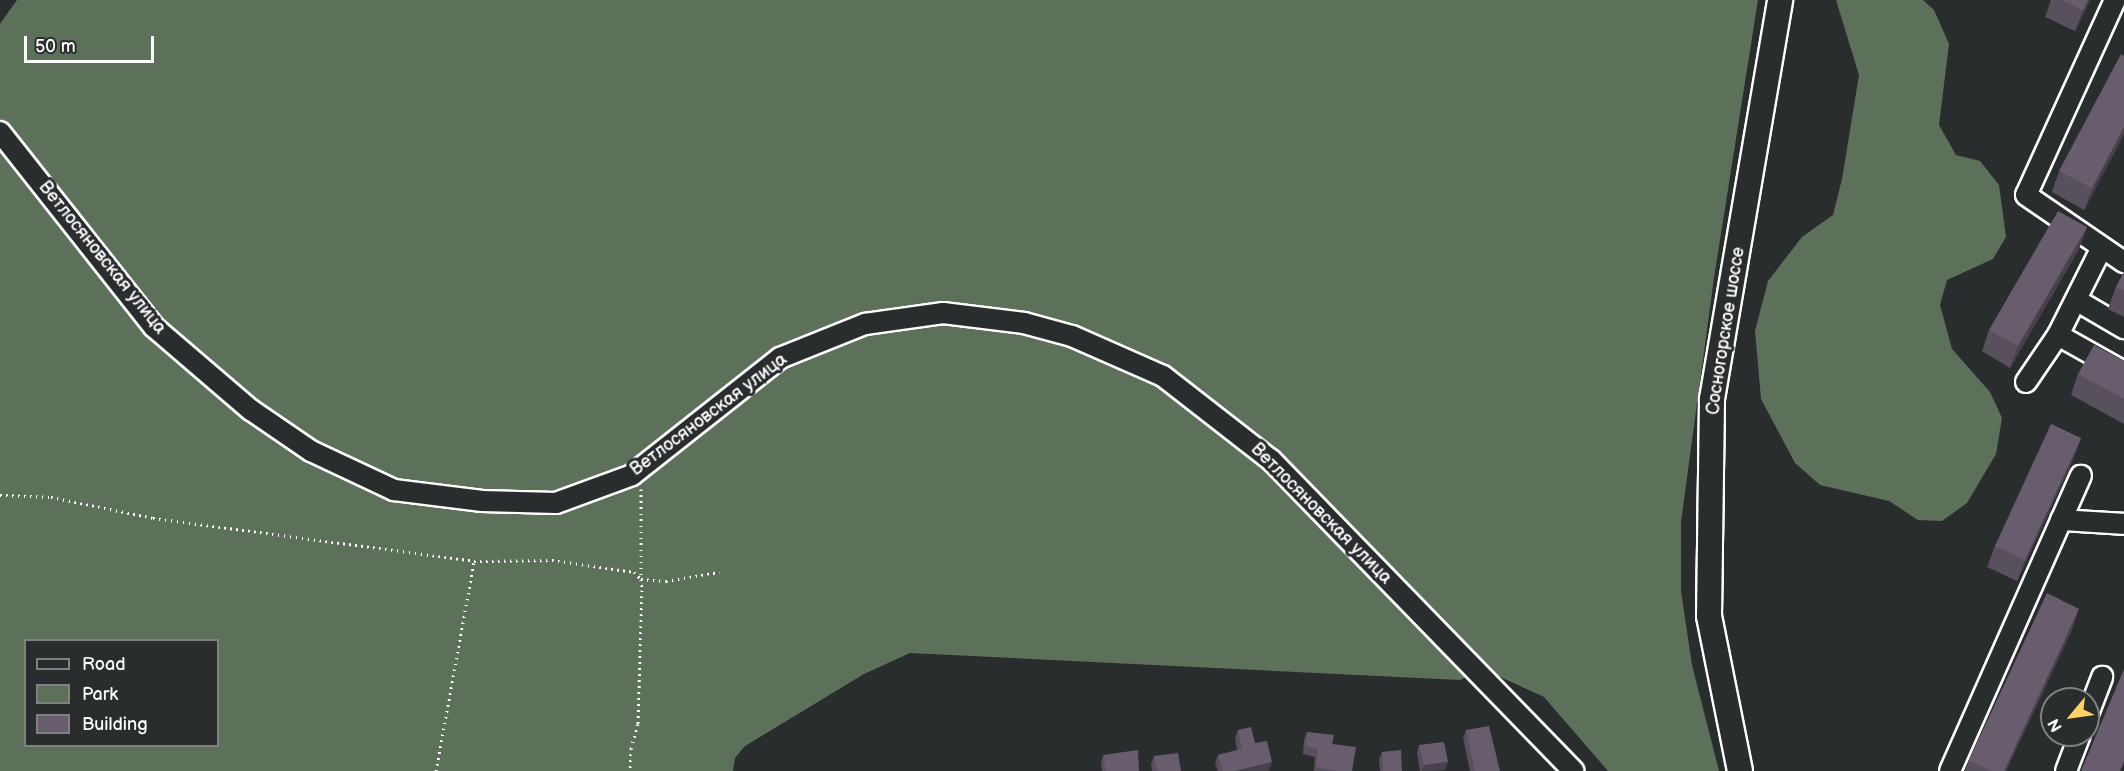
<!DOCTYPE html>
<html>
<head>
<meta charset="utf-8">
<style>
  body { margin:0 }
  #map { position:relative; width:2124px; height:771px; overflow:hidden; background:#2a2d2e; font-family:"Balsamiq Sans",sans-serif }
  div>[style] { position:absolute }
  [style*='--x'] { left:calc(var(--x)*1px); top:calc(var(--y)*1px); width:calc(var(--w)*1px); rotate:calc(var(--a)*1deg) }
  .green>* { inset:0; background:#5d705a }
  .path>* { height:3px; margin-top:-1.5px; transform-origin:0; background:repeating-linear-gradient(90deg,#fff 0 1.5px,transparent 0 6px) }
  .roads { filter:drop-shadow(2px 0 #fff) drop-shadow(-2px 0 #fff) drop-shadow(0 2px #fff) drop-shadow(0 -2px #fff) }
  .minor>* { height:20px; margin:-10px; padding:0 10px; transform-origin:10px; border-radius:10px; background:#2a2d2e }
  .major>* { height:24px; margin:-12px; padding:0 12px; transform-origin:12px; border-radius:12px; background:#2a2d2e }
  .wall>* { inset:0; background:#59505d }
  .shaded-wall>* { inset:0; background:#48414c }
  .building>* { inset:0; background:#675d6c }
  span { translate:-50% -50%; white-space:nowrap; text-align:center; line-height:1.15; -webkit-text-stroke:6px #2a2d2e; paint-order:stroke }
  .street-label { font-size:18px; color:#fff }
  .legend { position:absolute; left:24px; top:639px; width:195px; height:108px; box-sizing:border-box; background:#2a2d2e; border:2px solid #7f8182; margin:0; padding:8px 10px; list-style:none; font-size:18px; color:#fff }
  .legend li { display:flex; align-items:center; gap:12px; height:30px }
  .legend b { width:30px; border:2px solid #7f8182 }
  .north { position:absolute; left:2040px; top:687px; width:60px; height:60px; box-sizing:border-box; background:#2a2d2e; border:2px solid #7f8182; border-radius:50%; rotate:241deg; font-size:16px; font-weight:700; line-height:24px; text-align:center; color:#fff }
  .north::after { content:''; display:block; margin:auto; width:21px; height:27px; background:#ffd166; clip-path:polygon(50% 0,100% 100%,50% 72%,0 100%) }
  .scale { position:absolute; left:24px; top:36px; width:130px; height:27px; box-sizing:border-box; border:3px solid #fff; border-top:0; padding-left:8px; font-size:18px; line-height:21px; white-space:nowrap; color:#fff; -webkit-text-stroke:4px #2a2d2e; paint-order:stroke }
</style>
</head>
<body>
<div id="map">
  <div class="green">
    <div style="clip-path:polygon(evenodd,17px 0,1758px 0,1714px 278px,1681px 522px,1681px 591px,1692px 665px,1719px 771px,1608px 771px,1544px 697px,1483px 669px,1460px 680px,910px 653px,864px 674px,745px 746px,735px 758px,733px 771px,0 771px,0 24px,17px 0,26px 640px,218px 640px,218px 746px,26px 746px,26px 640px)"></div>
    <div style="clip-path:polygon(1836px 0,1923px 0,1934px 10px,1949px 44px,1939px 125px,1956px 155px,1980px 161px,1999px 185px,2006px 237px,1993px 259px,1947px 280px,1940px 305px,1952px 349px,1990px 392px,2002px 418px,1996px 454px,1967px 503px,1942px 521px,1918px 520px,1889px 501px,1820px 485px,1795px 463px,1761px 399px,1755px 331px,1768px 281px,1802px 237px,1833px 215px,1842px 179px,1859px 75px)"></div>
  </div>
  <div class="path">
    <div style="--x:641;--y:489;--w:90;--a:90"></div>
    <div style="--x:641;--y:579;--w:25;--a:5"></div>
    <div style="--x:666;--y:581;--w:54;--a:-9.6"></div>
    <div style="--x:0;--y:495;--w:51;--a:2.2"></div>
    <div style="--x:51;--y:497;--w:104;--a:11.6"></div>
    <div style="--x:153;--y:518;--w:324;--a:7.6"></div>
    <div style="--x:474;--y:561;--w:78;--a:-0.7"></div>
    <div style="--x:552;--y:560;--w:83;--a:8.3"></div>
    <div style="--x:634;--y:572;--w:10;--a:45"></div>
    <div style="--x:641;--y:579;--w:11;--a:85"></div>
    <div style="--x:642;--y:590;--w:134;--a:91.7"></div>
    <div style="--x:638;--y:724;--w:25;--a:106"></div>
    <div style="--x:631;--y:748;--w:23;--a:92"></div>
    <div style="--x:436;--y:771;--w:213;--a:-79.7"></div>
  </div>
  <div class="roads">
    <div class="minor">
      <div style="--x:2115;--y:0;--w:214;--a:114.5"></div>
      <div style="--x:2026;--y:195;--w:119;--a:34.4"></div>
      <div style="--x:0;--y:132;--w:248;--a:51.7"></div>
      <div style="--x:154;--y:327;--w:128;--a:40.6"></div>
      <div style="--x:251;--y:410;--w:73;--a:34.3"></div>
      <div style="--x:311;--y:451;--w:92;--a:25.2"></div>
      <div style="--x:394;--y:490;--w:89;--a:7.1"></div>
      <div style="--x:482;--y:501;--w:74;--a:1.5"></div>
      <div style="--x:556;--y:503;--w:81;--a:-20.2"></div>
      <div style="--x:632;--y:475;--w:189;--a:-38.3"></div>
      <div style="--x:780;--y:358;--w:92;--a:-21.8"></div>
      <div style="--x:865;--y:324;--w:79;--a:-8"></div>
      <div style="--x:943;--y:313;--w:82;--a:7"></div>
      <div style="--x:1024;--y:323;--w:50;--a:15.2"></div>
      <div style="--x:1072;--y:336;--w:99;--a:23.7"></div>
      <div style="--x:1163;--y:376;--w:137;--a:37.9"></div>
      <div style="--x:1271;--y:460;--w:434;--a:45.8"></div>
      <div style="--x:2076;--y:300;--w:56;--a:30.3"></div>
      <div style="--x:2058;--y:335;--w:76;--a:29.3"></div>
      <div style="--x:2026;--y:382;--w:57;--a:-55.8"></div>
      <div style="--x:2058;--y:335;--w:98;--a:-63.4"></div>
      <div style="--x:2061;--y:520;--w:63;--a:3.6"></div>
      <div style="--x:2088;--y:714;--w:40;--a:-69"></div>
      <div style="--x:1950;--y:771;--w:323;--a:-66.1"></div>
      <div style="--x:2066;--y:771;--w:39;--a:-69"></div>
    </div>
    <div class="major">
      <div style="--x:1740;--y:771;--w:158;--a:-101.3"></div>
      <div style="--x:1709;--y:616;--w:217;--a:-89.2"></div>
      <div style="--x:1712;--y:399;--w:405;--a:-80.3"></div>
    </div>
  </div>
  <div class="wall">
    <div style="clip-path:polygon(2051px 0,2090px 0,2075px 31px,2045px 17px)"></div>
    <div style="clip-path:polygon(2124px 56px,2124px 134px,2084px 210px,2052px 192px,2059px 171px)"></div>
    <div style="clip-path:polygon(2087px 227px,2079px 249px,2010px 368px,1982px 351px,1989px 330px)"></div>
    <div style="clip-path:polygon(2124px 272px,2124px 317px,2108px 309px,2116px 287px)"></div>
    <div style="clip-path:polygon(2124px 361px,2124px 424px,2071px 395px,2078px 374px)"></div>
    <div style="clip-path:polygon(2081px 438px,2073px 460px,2017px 581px,1987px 567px,1995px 546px)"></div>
    <div style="clip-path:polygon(2072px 630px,2006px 771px,1965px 771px,1969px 760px)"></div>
    <div style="clip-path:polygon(1238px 730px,1255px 743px,1269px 770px,1265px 771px,1218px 771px,1215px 763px,1218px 755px,1237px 750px,1235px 738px)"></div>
    <div style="clip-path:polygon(1466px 730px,1500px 771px,1470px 771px,1463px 738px)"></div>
    <div style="clip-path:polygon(1307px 732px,1332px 744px,1352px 771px,1314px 771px,1315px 757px,1303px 754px,1304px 740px)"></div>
    <div style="clip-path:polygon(1419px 745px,1445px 770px,1420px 771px,1417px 753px)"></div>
    <div style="clip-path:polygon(1382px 752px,1402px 771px,1380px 771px,1379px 760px)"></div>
    <div style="clip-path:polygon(1103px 755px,1139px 771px,1102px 771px,1101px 763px)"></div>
    <div style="clip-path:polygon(1154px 756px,1181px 771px,1152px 771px,1151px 764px)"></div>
  </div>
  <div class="shaded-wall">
    <div style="clip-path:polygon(2088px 0,2090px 0,2075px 31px,2083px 10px)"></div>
    <div style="clip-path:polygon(2124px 127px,2124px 134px,2084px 210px,2092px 188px)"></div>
    <div style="clip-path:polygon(2087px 227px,2079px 249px,2010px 368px,2018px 346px)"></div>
    <div style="clip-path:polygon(2081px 438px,2073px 460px,2017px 581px,2025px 560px)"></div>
    <div style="clip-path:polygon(2079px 609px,2072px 630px,2006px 771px,2004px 771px)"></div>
    <div style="clip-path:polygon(1272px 762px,1269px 770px,1265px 771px,1234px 771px)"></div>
    <div style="clip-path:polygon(1448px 762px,1445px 770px,1421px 771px,1424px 765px)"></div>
  </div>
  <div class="building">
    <div style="clip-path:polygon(2061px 0,2088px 0,2083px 10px)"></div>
    <div style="clip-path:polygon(2121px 54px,2124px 56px,2124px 127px,2092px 188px,2059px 171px)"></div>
    <div style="clip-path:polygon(2058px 211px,2087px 227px,2018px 346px,1989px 330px)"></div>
    <div style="clip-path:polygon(2124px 272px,2124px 291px,2116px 287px)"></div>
    <div style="clip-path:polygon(2094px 345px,2124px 361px,2124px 399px,2078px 374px)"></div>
    <div style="clip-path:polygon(2051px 424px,2081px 438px,2025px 560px,1995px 546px)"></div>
    <div style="clip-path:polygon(2047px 593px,2079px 609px,2004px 771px,1992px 771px,1969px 760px)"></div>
    <div style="clip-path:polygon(2124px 669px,2124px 762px,2120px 771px,2081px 771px)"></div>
    <div style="clip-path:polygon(1489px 726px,1500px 771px,1475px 771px,1466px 730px)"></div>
    <div style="clip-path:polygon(1251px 727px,1255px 743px,1267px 741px,1272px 762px,1234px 771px,1223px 771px,1218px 755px,1242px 749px,1238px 730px)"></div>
    <div style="clip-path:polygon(1307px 732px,1334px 735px,1332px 744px,1356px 747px,1352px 771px,1338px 771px,1316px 767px,1318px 749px,1306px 746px)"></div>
    <div style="clip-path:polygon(1444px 742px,1448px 762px,1424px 765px,1419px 745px)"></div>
    <div style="clip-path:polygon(1138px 750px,1139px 771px,1106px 771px,1103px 755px)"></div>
    <div style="clip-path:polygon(1401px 750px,1402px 771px,1383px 771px,1382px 752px)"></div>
    <div style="clip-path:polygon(1178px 753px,1181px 771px,1157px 771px,1154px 756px)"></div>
  </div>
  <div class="street-label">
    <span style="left:102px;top:258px;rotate:51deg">Ветлосяновская улица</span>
    <span style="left:1726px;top:331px;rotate:-81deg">Сосногорское шоссе</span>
    <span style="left:709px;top:415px;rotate:-37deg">Ветлосяновская улица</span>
    <span style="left:1321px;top:514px;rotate:45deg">Ветлосяновская улица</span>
  </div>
  <ul class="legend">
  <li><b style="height:8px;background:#2a2d2e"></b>Road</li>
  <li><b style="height:16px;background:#5d705a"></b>Park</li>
  <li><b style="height:16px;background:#675d6c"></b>Building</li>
  </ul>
  <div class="north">N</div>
  <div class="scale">50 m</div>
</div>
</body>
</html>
